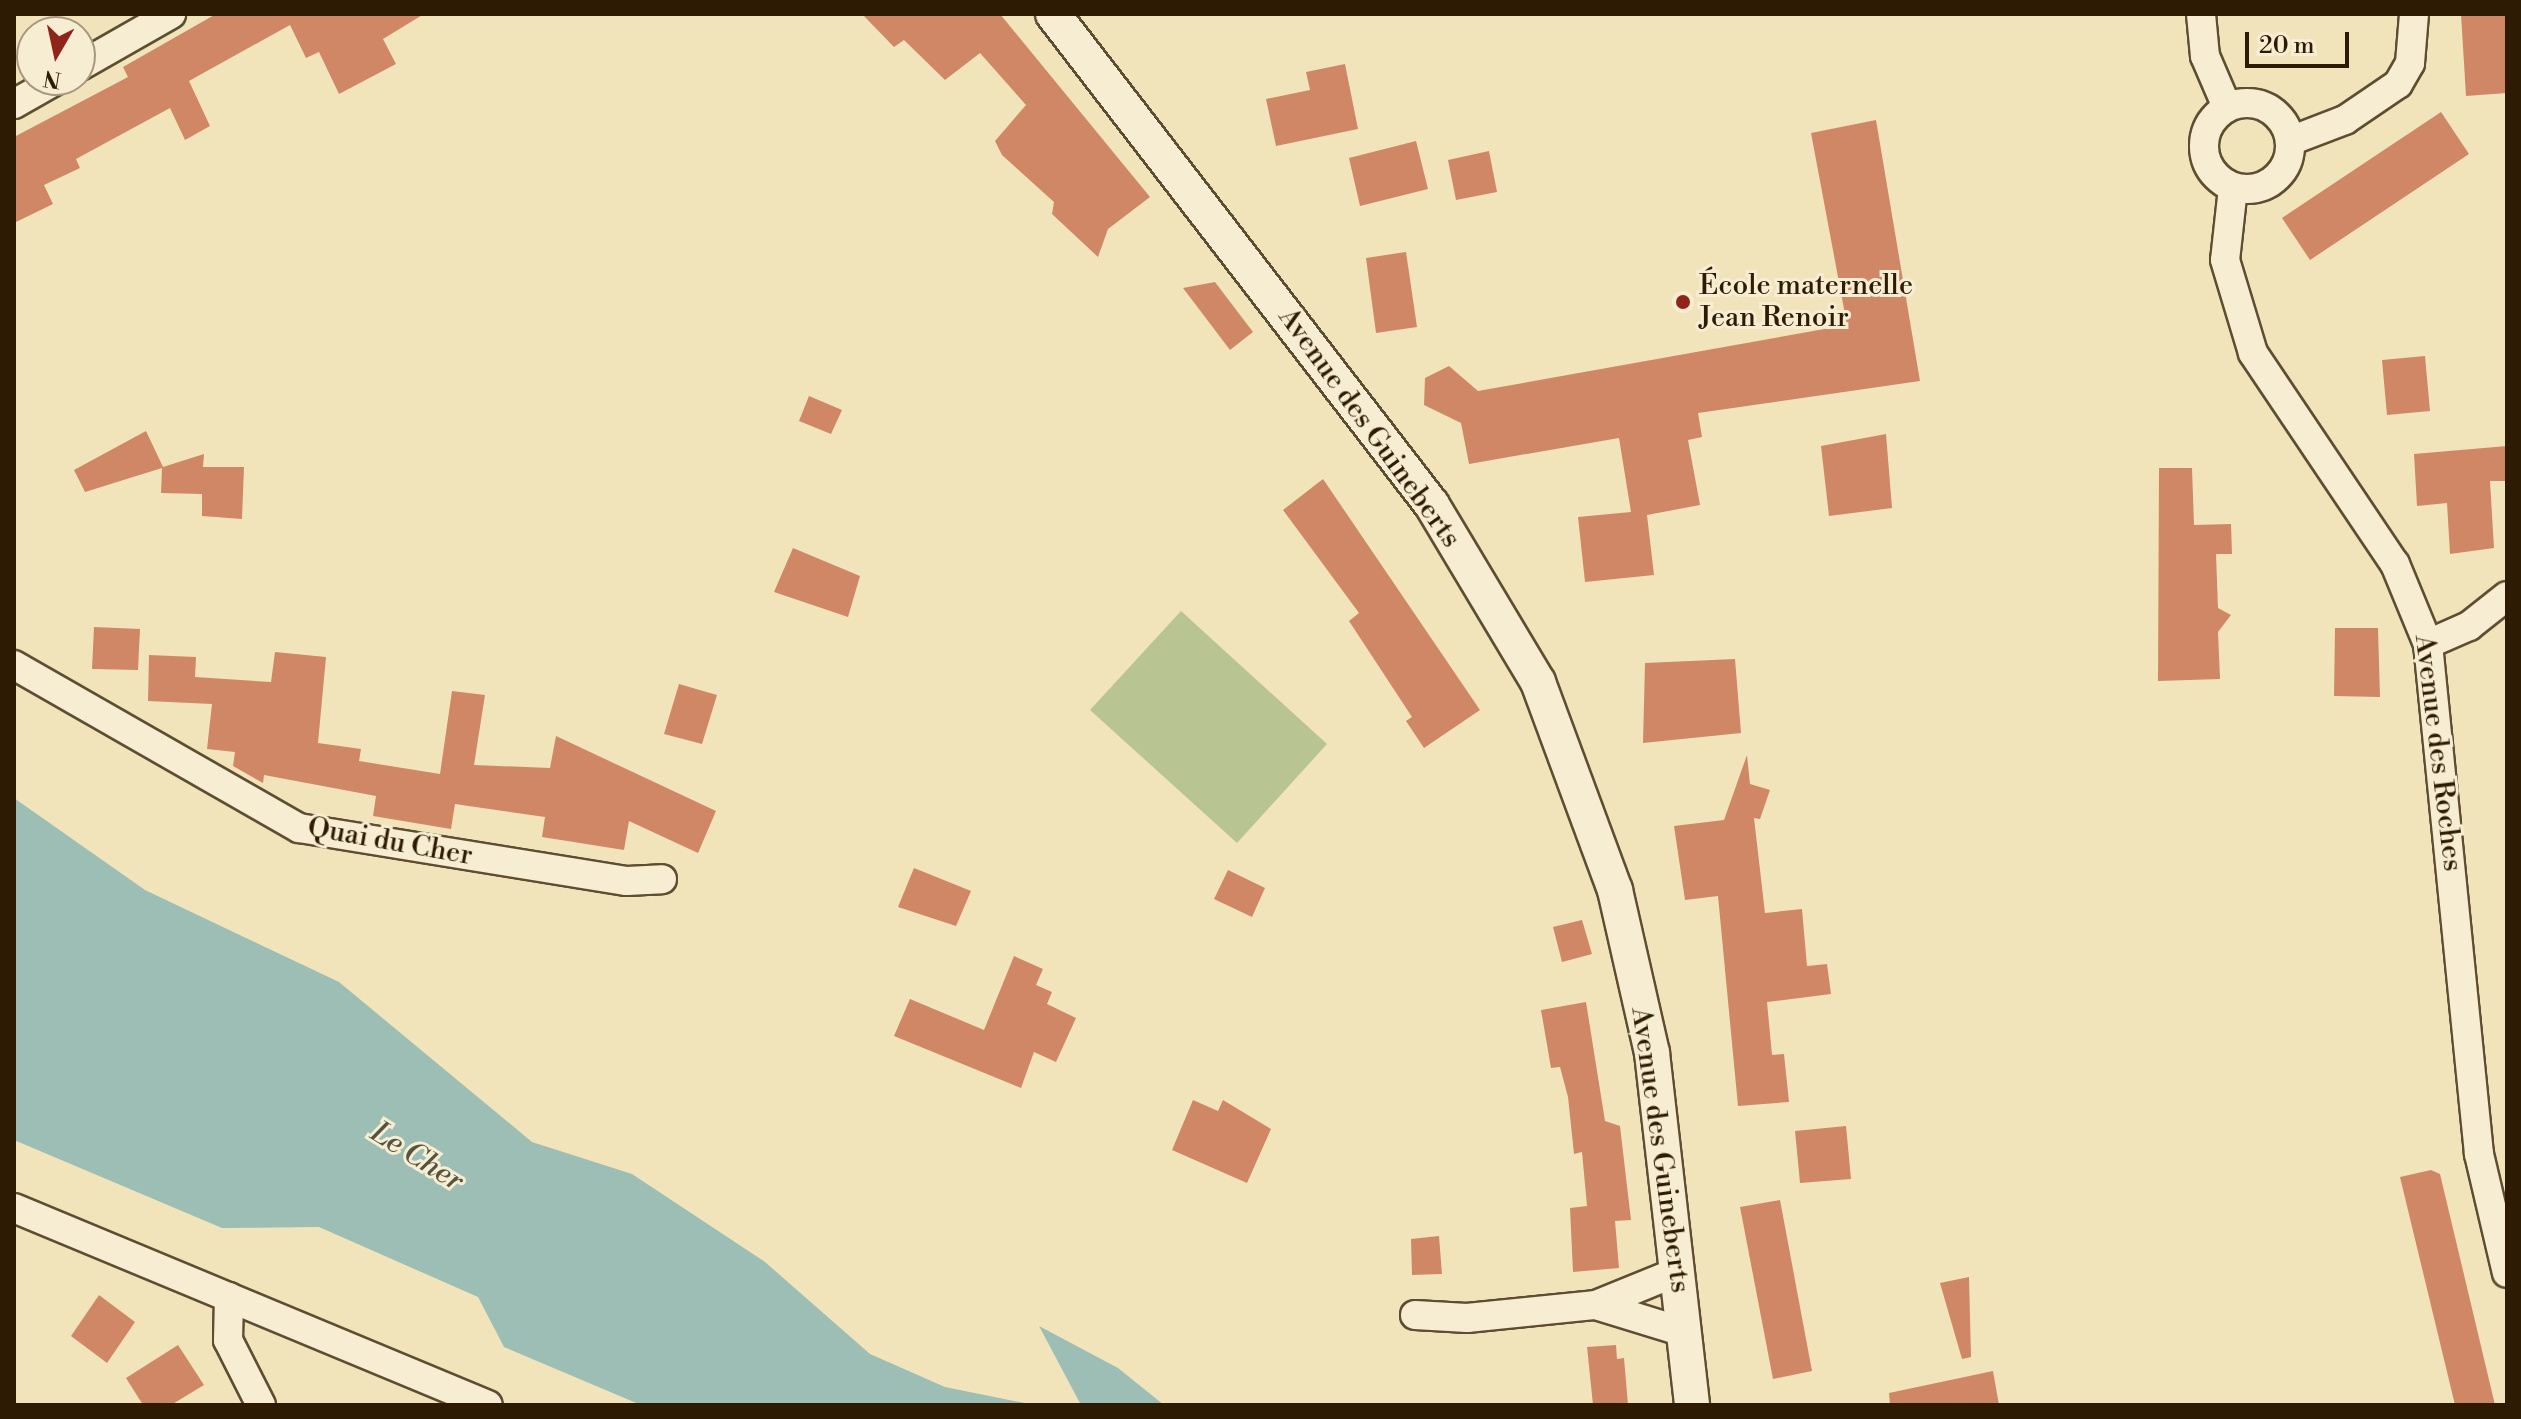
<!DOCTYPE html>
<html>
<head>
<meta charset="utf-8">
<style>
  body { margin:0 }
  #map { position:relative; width:2521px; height:1419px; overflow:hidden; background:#f2e4ba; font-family:"Libre Bodoni",serif }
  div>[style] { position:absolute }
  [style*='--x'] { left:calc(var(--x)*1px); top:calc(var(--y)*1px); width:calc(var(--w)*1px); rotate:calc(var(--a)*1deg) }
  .green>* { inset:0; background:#b8c592 }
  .water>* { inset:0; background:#9cbeb5 }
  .building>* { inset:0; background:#d08766 }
  .roads { filter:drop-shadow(2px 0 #5e4e31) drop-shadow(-2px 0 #5e4e31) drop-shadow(0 2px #5e4e31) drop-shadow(0 -2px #5e4e31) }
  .minor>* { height:28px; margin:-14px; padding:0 14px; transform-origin:14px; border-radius:14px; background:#f7edd2 }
  .minor>.ring { margin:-14px; padding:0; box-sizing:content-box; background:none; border:28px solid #f7edd2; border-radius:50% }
  .tertiary>* { height:34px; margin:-17px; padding:0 17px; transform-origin:17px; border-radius:17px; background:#f7edd2 }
  .dots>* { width:22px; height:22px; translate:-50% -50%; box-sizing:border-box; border:4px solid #f7edd2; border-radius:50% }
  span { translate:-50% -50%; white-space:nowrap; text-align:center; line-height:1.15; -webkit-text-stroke:6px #f7edd2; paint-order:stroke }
  .poi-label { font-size:28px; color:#2d1c03 }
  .left { translate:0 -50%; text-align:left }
  .street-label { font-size:28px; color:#2d1c03 }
  .water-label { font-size:30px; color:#545541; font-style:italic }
  .frame { position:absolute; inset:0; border:16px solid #2d1c03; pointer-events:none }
  .north { position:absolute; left:16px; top:16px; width:80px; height:80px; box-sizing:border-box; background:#f7edd2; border:2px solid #a6997f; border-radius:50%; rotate:189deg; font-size:22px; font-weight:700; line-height:32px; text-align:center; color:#2d1c03 }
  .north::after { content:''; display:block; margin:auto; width:28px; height:36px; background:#8f2418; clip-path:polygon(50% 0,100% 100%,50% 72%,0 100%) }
  .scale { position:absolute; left:2245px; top:32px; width:104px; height:36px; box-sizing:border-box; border:4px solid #2d1c03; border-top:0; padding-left:10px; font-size:24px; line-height:28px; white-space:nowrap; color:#2d1c03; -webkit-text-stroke:6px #f7edd2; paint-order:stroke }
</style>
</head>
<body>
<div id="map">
  <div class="green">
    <div style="clip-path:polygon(1181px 611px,1327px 744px,1237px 843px,1090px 710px)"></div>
  </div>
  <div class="water">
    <div style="clip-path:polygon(14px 798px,145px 890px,339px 982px,532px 1142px,632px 1174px,765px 1262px,870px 1354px,945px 1387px,1034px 1405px,641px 1405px,504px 1347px,478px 1297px,319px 1227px,222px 1228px,14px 1140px)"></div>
    <div style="clip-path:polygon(1039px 1326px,1118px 1368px,1164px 1405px,1081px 1405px)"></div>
  </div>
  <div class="building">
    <div style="clip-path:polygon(216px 14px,424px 14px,383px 39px,396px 64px,339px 94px,319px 52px,306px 58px,290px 25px,189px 81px,210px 126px,185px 140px,170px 108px,76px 159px,80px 168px,44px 185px,53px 204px,14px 223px,14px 137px,128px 77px,123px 67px)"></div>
    <div style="clip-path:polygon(862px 14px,1000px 14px,1150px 197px,1108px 229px,1098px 257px,1052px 214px,1054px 202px,1002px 155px,995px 141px,1026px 105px,980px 53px,945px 80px,904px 40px,894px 47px)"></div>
    <div style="clip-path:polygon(2461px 14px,2507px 14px,2507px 93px,2466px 96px)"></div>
    <div style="clip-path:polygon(1345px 64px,1358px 129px,1276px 146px,1266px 99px,1310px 90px,1306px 72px)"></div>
    <div style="clip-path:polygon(2441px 112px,2469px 154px,2310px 260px,2282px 218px)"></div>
    <div style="clip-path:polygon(1876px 120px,1920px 381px,1698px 413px,1702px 437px,1688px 440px,1700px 505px,1647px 515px,1654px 575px,1585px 582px,1578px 517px,1631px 512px,1619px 438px,1469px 464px,1461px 423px,1424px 405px,1425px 378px,1449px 366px,1478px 391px,1847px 325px,1811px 133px)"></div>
    <div style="clip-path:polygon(1416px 141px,1428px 189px,1360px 206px,1349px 158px)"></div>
    <div style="clip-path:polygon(1489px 151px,1497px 192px,1456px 200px,1448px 160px)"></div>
    <div style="clip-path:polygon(1406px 252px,1417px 327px,1376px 333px,1366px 258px)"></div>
    <div style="clip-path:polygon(1215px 282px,1253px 332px,1230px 350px,1183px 288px)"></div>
    <div style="clip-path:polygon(2425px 356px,2430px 411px,2387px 415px,2382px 360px)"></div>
    <div style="clip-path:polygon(809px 396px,842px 410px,831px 434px,799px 421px)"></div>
    <div style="clip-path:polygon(146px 431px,163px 467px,204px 454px,203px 467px,244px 467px,242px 519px,202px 516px,202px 494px,161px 493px,162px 468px,85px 492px,74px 470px)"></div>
    <div style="clip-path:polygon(1886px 434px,1892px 508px,1829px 516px,1821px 446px)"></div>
    <div style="clip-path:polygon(2507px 446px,2507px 481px,2490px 481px,2494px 548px,2450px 554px,2447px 503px,2417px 506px,2414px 454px)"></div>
    <div style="clip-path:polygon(2159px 468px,2192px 468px,2194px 525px,2231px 524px,2232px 554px,2216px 554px,2218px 608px,2231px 615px,2218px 632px,2220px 679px,2158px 681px)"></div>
    <div style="clip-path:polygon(1323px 479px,1480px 710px,1424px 748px,1406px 721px,1412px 717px,1349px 621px,1359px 613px,1283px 510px)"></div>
    <div style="clip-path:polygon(793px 548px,860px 576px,848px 617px,774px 592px)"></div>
    <div style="clip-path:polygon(94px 627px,140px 629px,138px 670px,92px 669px)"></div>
    <div style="clip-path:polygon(2335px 628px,2378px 628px,2380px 697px,2334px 696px)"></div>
    <div style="clip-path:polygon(275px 652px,326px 657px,318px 743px,361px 749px,359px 761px,440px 774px,452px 691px,485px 695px,474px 765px,550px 768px,556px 736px,716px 811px,698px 853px,629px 821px,624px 850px,542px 837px,545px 817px,455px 804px,451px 829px,373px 816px,376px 796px,264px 775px,263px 783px,233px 766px,235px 752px,207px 749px,212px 704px,148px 701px,149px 655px,196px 657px,195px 677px,271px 682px)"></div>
    <div style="clip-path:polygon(1735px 659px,1741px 733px,1643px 743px,1645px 663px)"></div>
    <div style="clip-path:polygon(679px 684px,717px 695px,702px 744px,664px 734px)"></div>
    <div style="clip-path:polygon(1747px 755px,1750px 784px,1770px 790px,1760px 819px,1754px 818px,1765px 913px,1802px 909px,1807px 966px,1827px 964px,1831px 994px,1767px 1002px,1772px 1055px,1784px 1054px,1789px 1102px,1738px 1106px,1718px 896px,1685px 900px,1674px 826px,1724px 820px)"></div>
    <div style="clip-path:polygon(914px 868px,971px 891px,956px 926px,898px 907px)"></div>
    <div style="clip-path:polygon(1228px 870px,1265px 888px,1252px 917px,1214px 899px)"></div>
    <div style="clip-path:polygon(1582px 920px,1592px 954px,1562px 962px,1553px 927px)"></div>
    <div style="clip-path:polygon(1014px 956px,1043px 969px,1036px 985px,1052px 992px,1047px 1004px,1076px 1018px,1056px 1062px,1034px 1052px,1021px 1088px,894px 1036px,910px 999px,984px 1030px)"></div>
    <div style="clip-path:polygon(1586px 1002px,1605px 1121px,1620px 1126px,1631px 1220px,1615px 1221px,1619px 1268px,1573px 1272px,1570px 1208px,1587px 1206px,1582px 1152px,1574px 1154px,1568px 1097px,1560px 1067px,1551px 1068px,1541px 1010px)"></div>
    <div style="clip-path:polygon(1193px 1100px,1218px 1111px,1223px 1100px,1271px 1129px,1247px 1183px,1172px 1150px)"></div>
    <div style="clip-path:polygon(1846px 1126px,1851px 1179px,1800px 1183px,1795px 1131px)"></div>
    <div style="clip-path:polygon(2431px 1170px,2440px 1174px,2495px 1405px,2455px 1405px,2400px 1177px)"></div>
    <div style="clip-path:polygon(1780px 1200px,1812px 1371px,1773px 1379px,1740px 1207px)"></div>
    <div style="clip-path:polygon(1439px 1236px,1442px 1274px,1412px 1275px,1411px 1239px)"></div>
    <div style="clip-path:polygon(1969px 1277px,1971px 1357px,1962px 1359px,1940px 1283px)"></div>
    <div style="clip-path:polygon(99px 1295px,135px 1322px,107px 1363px,71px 1336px)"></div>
    <div style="clip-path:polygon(178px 1345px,204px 1385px,171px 1405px,143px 1405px,126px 1378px)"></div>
    <div style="clip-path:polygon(1616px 1345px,1617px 1359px,1624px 1358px,1628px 1405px,1593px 1405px,1587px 1347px)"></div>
    <div style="clip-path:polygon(1993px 1371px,1999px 1405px,1890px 1405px,1889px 1393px)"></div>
  </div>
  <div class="roads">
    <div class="minor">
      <div style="--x:2201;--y:14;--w:42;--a:84.6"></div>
      <div style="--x:2205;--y:56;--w:56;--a:66.7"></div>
      <div style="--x:80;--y:66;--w:105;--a:-29.7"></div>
      <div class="ring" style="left:2204px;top:103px;width:58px;height:58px"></div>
      <div style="--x:14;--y:104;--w:48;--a:-29.7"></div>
      <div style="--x:2290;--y:141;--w:59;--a:-20.9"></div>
      <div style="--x:2345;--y:120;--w:64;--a:-34.2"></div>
      <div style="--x:2398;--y:84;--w:24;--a:-60"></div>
      <div style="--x:2410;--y:63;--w:49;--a:-85.3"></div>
      <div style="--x:2233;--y:188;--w:72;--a:96.3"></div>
      <div style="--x:2225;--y:260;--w:97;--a:73.2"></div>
      <div style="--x:2253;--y:353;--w:254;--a:56.1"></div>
      <div style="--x:2395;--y:564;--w:87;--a:67.6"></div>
      <div style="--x:2428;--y:644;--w:513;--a:84.29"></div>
      <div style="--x:2479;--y:1154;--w:122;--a:76.8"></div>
      <div style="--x:2428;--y:644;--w:45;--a:-23.7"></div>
      <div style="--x:2469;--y:626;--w:48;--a:-38.3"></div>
      <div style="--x:14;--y:665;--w:328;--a:29.8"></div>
      <div style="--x:299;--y:828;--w:332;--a:9.2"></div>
      <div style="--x:627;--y:881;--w:35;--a:-3"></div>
      <div style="--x:14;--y:1208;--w:513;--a:22.57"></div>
      <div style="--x:229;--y:1297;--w:43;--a:91.3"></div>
      <div style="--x:228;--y:1340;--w:73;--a:63.1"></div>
      <div style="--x:1596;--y:1305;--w:92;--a:17.1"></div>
      <div style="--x:1415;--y:1315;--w:52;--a:3.3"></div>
      <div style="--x:1467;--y:1318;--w:130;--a:-5.8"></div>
      <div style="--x:1596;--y:1305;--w:87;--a:-22.2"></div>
    </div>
    <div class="tertiary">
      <div style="--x:1053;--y:14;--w:620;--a:52.34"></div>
      <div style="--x:1432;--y:505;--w:206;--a:59.1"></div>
      <div style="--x:1538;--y:682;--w:222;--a:69.7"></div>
      <div style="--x:1615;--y:890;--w:167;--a:77.2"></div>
      <div style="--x:1652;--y:1053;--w:354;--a:83.5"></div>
    </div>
  </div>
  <div class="dots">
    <div style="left:1683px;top:302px;background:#8f2418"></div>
  </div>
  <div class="poi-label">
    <span class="left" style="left:1699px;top:302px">École maternelle<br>Jean Renoir</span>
  </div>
  <div class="street-label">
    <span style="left:1369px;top:428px;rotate:54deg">Avenue des Guineberts</span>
    <span style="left:2438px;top:753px;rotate:83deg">Avenue des Roches</span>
    <span style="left:390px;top:842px;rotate:10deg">Quai du Cher</span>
    <span style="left:1660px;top:1150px;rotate:82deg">Avenue des Guineberts</span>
  </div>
  <div class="water-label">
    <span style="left:417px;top:1157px;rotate:32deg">Le Cher</span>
  </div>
  <div class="frame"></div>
  <div class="north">N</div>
  <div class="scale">20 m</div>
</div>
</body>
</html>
